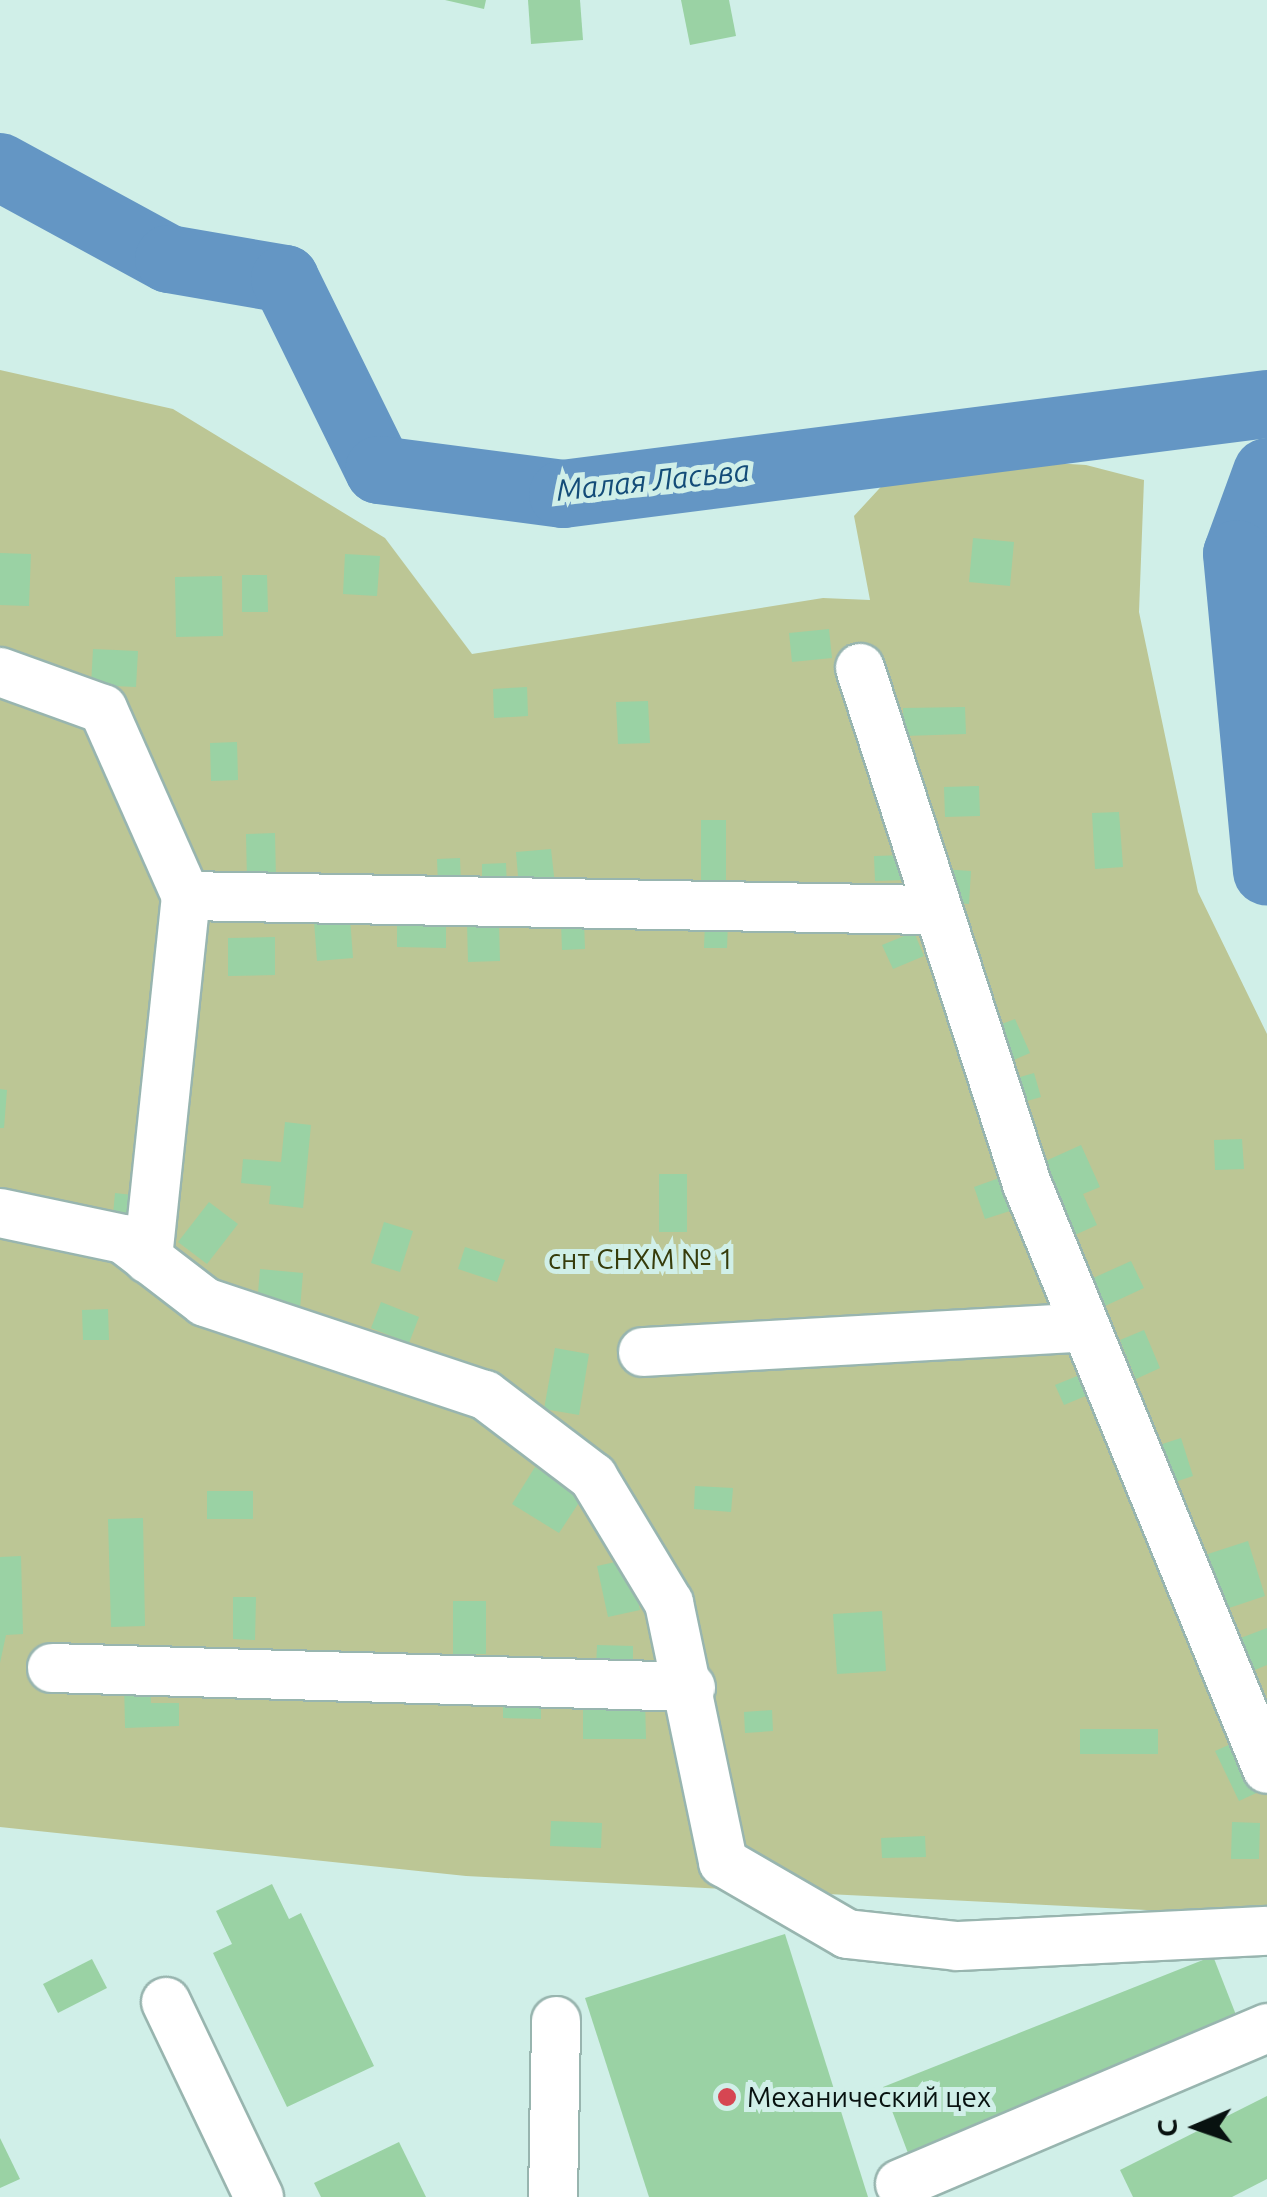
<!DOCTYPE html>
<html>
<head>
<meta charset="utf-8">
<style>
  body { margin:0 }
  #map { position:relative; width:1267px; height:2197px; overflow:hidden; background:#d0efe8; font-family:Ubuntu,sans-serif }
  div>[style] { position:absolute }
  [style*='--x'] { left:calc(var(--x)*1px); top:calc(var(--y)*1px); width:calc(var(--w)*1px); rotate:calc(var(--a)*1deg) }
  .green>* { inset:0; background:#bcc695 }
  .river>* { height:68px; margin:-34px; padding:0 34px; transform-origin:34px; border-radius:34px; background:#6496c4 }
  .building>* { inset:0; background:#9ad2a4 }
  .roads { filter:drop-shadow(2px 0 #98b5af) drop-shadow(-2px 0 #98b5af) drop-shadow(0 2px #98b5af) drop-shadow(0 -2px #98b5af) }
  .minor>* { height:48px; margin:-24px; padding:0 24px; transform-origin:24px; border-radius:24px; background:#fff }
  .dots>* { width:28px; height:28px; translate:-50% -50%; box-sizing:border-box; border:5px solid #d0efe8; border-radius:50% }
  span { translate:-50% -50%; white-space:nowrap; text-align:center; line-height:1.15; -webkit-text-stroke:10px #d0efe8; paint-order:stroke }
  .park-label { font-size:28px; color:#363c0b }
  .poi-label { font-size:28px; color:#081210 }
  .left { translate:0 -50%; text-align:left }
  .water-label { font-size:30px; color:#134c78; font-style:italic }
  .north { position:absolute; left:1147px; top:2077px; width:100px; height:100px; -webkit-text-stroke:8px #d0efe8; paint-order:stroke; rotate:268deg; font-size:28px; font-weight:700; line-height:40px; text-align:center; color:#081210 }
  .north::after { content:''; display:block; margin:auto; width:35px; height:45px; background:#081210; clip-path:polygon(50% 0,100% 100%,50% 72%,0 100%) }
</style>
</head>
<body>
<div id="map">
  <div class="green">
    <div style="clip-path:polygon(0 370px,173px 409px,385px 538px,472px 654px,823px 598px,870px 600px,854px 516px,890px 477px,969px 458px,1086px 465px,1144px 480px,1139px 612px,1198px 892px,1267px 1034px,1267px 1916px,466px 1876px,0 1827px)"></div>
  </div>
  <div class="river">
    <div style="--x:0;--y:167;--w:192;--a:28.6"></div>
    <div style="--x:169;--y:259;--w:118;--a:9.8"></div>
    <div style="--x:285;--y:279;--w:213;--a:63.8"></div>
    <div style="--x:379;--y:470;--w:186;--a:7.4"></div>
    <div style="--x:563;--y:494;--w:710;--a:-7.29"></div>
    <div style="--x:1267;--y:472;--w:87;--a:110.1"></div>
    <div style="--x:1237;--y:554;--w:319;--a:84.6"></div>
  </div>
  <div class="building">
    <div style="clip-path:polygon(445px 0,486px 0,484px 9px)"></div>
    <div style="clip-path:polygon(528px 0,580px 0,583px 40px,531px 44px)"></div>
    <div style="clip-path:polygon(681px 0,729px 0,736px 36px,690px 45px)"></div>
    <div style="clip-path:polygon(973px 538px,1014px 542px,1010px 586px,969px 582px)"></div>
    <div style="clip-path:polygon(0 553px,31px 554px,29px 606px,0 605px)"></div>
    <div style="clip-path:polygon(345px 554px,380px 556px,377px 596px,343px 594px)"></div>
    <div style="clip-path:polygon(242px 575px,267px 575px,268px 612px,242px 612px)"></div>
    <div style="clip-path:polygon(222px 576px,223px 636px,176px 637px,175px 577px)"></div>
    <div style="clip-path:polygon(829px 629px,832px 658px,792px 662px,789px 633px)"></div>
    <div style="clip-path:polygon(93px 649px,138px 651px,136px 687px,91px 685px)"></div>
    <div style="clip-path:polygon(527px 687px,528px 716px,494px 718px,493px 689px)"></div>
    <div style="clip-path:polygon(648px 701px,650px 743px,618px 744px,616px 702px)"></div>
    <div style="clip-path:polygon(965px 707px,966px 734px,904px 736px,903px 708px)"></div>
    <div style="clip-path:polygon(237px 742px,238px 780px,211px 781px,210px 743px)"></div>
    <div style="clip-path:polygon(979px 786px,980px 816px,945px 817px,944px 787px)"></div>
    <div style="clip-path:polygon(1119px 812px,1123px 867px,1095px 869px,1092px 813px)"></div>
    <div style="clip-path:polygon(701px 820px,726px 820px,726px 892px,701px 892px)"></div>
    <div style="clip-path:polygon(275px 833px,276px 880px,247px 881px,246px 834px)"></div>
    <div style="clip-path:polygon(551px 849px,555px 885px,519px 888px,516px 852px)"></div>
    <div style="clip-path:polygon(907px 855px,907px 880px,875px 881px,874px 856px)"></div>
    <div style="clip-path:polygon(460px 858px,461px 884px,438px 885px,437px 859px)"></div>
    <div style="clip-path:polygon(506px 863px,507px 890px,482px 890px,482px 864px)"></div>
    <div style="clip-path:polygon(943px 869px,971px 871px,969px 904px,941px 902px)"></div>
    <div style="clip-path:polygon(350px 918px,353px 958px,317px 961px,314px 921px)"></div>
    <div style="clip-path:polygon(397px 919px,446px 920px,446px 948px,397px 947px)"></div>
    <div style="clip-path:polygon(499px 922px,500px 961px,468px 962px,467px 923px)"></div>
    <div style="clip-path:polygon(584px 922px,585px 949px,562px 950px,561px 923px)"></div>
    <div style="clip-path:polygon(705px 922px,728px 922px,727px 948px,704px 948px)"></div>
    <div style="clip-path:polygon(914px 932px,924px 956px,893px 969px,882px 945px)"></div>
    <div style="clip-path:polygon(275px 937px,275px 975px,228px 976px,228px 938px)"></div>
    <div style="clip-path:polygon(1015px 1019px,1030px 1053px,1002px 1065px,986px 1030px)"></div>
    <div style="clip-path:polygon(1034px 1073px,1041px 1097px,1013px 1105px,1006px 1081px)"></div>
    <div style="clip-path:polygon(0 1089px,7px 1090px,4px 1128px,0 1128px)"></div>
    <div style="clip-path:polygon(285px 1122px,311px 1125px,303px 1208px,269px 1204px,271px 1186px,241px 1183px,243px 1159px,281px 1162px)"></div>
    <div style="clip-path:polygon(1242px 1139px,1244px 1169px,1215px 1170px,1214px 1140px)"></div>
    <div style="clip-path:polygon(1081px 1145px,1100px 1187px,1083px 1194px,1097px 1225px,1075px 1235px,1041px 1163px)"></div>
    <div style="clip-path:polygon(659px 1174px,687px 1174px,687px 1232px,659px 1232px)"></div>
    <div style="clip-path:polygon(1002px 1177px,1013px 1210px,985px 1219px,974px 1187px)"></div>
    <div style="clip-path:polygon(115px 1193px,141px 1196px,138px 1228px,112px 1225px)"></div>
    <div style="clip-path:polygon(209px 1202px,238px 1224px,207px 1264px,178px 1242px)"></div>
    <div style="clip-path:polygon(384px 1222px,413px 1231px,400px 1272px,371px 1263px)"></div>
    <div style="clip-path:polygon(465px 1247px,505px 1260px,497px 1282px,458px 1269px)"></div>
    <div style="clip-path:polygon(1131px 1261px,1144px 1288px,1103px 1307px,1091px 1279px)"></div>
    <div style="clip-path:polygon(260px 1269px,303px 1273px,300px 1309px,257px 1305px)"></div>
    <div style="clip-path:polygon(381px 1302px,419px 1317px,409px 1343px,371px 1328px)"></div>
    <div style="clip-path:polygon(108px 1309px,109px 1340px,83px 1340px,82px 1310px)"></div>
    <div style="clip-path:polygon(1144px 1330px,1160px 1368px,1136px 1379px,1120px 1340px)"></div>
    <div style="clip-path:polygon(555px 1348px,589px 1354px,579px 1415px,544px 1409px)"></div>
    <div style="clip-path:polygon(1087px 1372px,1095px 1392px,1064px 1405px,1055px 1385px)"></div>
    <div style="clip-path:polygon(1181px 1438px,1193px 1476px,1169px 1484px,1156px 1446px)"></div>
    <div style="clip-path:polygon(535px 1467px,582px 1498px,559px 1533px,512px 1504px)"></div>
    <div style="clip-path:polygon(695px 1486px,733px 1488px,731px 1512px,694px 1509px)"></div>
    <div style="clip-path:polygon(207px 1491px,253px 1491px,253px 1519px,207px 1519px)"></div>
    <div style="clip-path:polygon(143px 1518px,145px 1626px,111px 1627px,108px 1519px)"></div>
    <div style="clip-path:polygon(1248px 1541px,1265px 1596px,1226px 1609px,1208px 1554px)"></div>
    <div style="clip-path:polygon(21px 1556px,23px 1634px,6px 1635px,0 1663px,0 1557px)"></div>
    <div style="clip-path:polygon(629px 1559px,640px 1610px,608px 1617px,597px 1566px)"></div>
    <div style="clip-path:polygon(233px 1597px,256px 1597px,255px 1640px,233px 1639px)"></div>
    <div style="clip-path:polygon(453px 1601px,486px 1601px,486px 1654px,453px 1654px)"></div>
    <div style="clip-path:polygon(882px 1611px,886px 1671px,837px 1674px,833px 1614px)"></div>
    <div style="clip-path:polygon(1267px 1628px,1267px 1665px,1250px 1672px,1238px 1639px)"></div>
    <div style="clip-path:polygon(597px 1645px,633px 1646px,633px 1669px,596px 1668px)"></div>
    <div style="clip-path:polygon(150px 1679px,151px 1703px,179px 1703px,179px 1726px,125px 1728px,124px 1680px)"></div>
    <div style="clip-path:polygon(503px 1698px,541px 1699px,541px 1719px,503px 1718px)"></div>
    <div style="clip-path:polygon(583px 1700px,645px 1700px,646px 1739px,583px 1739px)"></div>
    <div style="clip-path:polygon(772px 1710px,773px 1731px,745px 1733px,744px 1712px)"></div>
    <div style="clip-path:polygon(1080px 1729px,1158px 1729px,1158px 1754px,1080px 1754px)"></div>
    <div style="clip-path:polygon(1242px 1739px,1265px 1789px,1239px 1801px,1215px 1751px)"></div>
    <div style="clip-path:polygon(551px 1821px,602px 1823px,601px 1848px,550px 1846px)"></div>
    <div style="clip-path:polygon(1232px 1822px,1260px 1823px,1259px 1859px,1231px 1859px)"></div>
    <div style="clip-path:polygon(925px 1836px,926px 1857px,882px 1858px,881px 1838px)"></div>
    <div style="clip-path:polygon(272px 1884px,289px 1919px,301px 1913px,374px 2066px,287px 2107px,213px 1953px,232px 1944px,216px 1911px)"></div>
    <div style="clip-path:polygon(785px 1934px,868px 2197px,649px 2197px,585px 1998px)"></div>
    <div style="clip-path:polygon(1213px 1956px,1238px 2020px,911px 2161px,883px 2087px)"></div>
    <div style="clip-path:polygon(92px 1959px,107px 1988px,58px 2013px,43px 1984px)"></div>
    <div style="clip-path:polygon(1267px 2096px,1267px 2179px,1232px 2197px,1133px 2197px,1120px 2170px)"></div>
    <div style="clip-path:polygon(0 2138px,20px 2179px,0 2188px)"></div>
    <div style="clip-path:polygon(399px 2142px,426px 2197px,321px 2197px,314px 2183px)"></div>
  </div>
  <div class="roads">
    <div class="minor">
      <div style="--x:860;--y:668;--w:542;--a:72.07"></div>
      <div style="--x:1027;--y:1184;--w:632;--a:67.69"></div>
      <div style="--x:0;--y:672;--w:109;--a:19.8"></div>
      <div style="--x:103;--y:709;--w:205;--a:66.1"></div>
      <div style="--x:186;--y:896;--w:365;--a:96"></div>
      <div style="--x:186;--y:896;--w:745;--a:1.08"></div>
      <div style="--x:0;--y:1213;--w:126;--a:11.9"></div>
      <div style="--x:123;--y:1239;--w:103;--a:37.5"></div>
      <div style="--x:205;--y:1302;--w:295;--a:18.4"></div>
      <div style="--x:485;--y:1395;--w:136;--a:37.2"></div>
      <div style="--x:593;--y:1477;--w:147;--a:58.9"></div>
      <div style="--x:669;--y:1603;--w:265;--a:78.2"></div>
      <div style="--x:723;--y:1862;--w:143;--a:30.1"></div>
      <div style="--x:847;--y:1934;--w:111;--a:6.2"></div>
      <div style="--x:957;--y:1946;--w:310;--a:-2.8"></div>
      <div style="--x:643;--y:1352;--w:443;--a:-3.2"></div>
      <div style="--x:52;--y:1668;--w:639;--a:1.7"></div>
      <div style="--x:166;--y:2002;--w:216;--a:64.5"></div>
      <div style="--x:900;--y:2184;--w:399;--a:-23"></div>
      <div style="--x:553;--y:2197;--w:176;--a:-89"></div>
    </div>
  </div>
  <div class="dots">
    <div style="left:727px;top:2097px;background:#d64652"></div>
  </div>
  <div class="park-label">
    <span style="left:641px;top:1259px">снт СНХМ № 1</span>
  </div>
  <div class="poi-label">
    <span class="left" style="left:747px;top:2097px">Механический цех</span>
  </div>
  <div class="water-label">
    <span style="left:653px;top:480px;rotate:-6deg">Малая Ласьва</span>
  </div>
  <div class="north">С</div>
</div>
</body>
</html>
